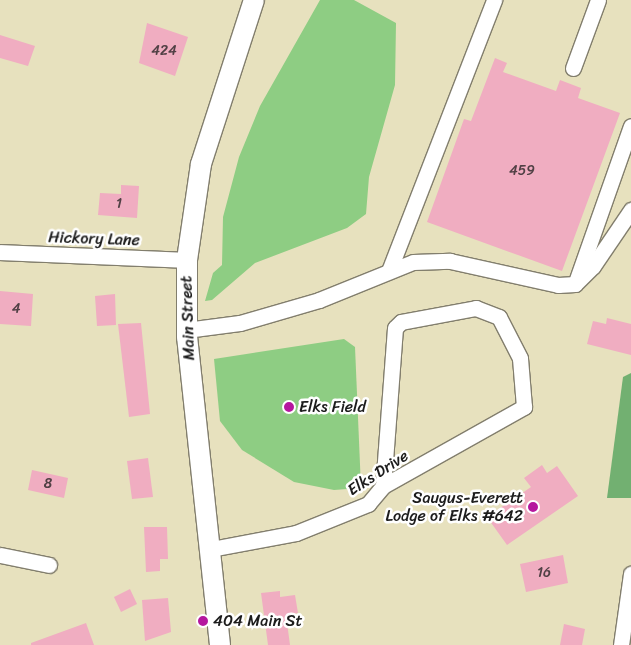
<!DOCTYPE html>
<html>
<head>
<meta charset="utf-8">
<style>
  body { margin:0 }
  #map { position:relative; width:631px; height:645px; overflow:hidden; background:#e7e1be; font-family:Sriracha,sans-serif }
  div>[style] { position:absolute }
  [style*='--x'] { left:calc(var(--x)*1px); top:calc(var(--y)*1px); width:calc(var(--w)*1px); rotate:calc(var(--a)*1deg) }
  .green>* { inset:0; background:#8ecd83 }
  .forest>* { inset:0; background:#72b071 }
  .building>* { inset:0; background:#f0adc1 }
  .roads { filter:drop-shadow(1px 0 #827e6d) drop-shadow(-1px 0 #827e6d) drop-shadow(0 1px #827e6d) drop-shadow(0 -1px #827e6d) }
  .minor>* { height:15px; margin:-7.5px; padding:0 7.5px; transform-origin:7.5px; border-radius:7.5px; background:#fff }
  .major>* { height:20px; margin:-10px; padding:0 10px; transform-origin:10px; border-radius:10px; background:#fff }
  .dots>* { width:14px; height:14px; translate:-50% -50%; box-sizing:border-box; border:2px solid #fff; border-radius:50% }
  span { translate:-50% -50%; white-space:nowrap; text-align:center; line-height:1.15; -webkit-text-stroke:5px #fff; paint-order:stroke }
  .number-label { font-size:14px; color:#514045 }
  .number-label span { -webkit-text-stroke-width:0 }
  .street-label { font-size:16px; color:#1c1c1c }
  .poi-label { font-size:16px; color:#1c1c1c }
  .left { translate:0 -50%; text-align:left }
  .right { translate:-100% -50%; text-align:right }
</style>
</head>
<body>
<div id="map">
  <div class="green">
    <div style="clip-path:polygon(320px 0,354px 0,396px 23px,395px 85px,369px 177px,366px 214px,347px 228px,255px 263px,212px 300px,205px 301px,213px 273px,222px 265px,223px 217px,239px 157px,260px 106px)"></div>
    <div style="clip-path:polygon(344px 339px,355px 347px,361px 488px,334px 490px,294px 482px,242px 450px,220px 421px,214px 359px)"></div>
  </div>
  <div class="forest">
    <div style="clip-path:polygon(631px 373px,631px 498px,607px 498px,623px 377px)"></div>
  </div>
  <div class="building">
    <div style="clip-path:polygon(147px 23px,188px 37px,175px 76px,139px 63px)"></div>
    <div style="clip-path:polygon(0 35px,35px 46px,28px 66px,0 58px)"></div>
    <div style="clip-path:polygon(495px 58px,507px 63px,503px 72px,556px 91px,560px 80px,581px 88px,578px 98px,620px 113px,562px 271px,427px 222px,464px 119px,471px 121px)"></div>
    <div style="clip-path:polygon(121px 185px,139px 186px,137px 218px,98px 215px,100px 193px,121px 194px)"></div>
    <div style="clip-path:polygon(0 291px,33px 294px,31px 326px,0 324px)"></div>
    <div style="clip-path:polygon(115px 294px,116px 325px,97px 326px,95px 296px)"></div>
    <div style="clip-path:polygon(607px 318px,631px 324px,631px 355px,587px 344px,593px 321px,606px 324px)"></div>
    <div style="clip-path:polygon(141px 323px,150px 414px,129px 417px,118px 324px)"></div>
    <div style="clip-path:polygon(148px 458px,153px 497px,132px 499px,127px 461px)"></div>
    <div style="clip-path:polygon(542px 465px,547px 473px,557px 466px,578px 496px,507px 545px,487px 517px,531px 487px,524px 478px)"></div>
    <div style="clip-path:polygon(32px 470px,68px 478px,64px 498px,28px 490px)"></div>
    <div style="clip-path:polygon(144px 527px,167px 527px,168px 559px,160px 559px,160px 571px,146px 572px)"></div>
    <div style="clip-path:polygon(563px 555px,568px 583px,526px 592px,520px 564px)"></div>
    <div style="clip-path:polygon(130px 589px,137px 604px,121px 612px,114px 597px)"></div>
    <div style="clip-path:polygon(280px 591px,280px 597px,295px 595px,298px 613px,286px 615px,290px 645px,268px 645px,261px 593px)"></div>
    <div style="clip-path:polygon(168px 598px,171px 632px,145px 641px,142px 600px)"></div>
    <div style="clip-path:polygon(86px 623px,94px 645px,31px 645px,31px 643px)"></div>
    <div style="clip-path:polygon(564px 624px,585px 629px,582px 645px,560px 645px)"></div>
  </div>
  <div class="roads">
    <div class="minor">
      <div style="--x:573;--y:68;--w:72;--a:-69.8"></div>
      <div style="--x:0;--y:252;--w:187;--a:2.4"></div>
      <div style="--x:389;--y:271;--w:291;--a:-68.8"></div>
      <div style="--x:576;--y:282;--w:165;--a:-70.6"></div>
      <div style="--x:186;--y:330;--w:54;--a:-7.4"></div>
      <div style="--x:240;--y:323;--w:82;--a:-16.2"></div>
      <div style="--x:319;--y:300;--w:101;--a:-22"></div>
      <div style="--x:413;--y:262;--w:37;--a:-2"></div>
      <div style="--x:450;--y:261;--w:111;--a:12.5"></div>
      <div style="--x:558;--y:285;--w:17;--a:-3"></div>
      <div style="--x:575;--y:284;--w:25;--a:-45"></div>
      <div style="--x:593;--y:266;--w:68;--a:-55.8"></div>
      <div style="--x:211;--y:549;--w:86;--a:-10.7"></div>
      <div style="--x:296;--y:533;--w:78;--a:-21.9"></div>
      <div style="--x:368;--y:504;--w:23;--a:-50"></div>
      <div style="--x:383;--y:486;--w:162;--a:-29.3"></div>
      <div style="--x:524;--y:407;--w:49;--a:-94.7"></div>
      <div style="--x:520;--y:358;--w:46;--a:-117.1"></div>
      <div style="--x:499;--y:317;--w:25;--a:-159"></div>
      <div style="--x:476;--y:308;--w:76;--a:169.4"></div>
      <div style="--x:401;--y:322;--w:8;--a:135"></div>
      <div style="--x:395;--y:328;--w:158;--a:94.3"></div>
      <div style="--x:0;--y:555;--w:50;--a:11.5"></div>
      <div style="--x:621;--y:645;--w:72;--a:-82"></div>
    </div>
    <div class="major">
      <div style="--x:220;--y:645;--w:310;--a:-96.1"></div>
      <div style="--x:187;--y:337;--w:77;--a:-90"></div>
      <div style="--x:187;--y:260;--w:97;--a:-81.7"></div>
      <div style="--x:201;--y:164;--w:172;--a:-72.1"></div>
    </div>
  </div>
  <div class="dots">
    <div style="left:289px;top:407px;background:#b5179e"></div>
    <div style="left:533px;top:507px;background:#b5179e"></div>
    <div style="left:203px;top:621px;background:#b5179e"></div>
  </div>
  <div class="number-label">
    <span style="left:164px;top:51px">424</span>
    <span style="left:522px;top:171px">459</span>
    <span style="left:119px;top:204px">1</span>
    <span style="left:16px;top:309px">4</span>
    <span style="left:48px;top:484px">8</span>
    <span style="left:544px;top:573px">16</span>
  </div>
  <div class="street-label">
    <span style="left:94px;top:239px;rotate:2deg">Hickory Lane</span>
    <span style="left:188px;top:318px;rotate:-92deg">Main Street</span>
    <span style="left:378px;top:473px;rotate:-33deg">Elks Drive</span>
  </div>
  <div class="poi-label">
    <span class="left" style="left:299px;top:407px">Elks Field</span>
    <span class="right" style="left:523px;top:507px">Saugus-Everett<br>Lodge of Elks #642</span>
    <span class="left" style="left:213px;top:621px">404 Main St</span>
  </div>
</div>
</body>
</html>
